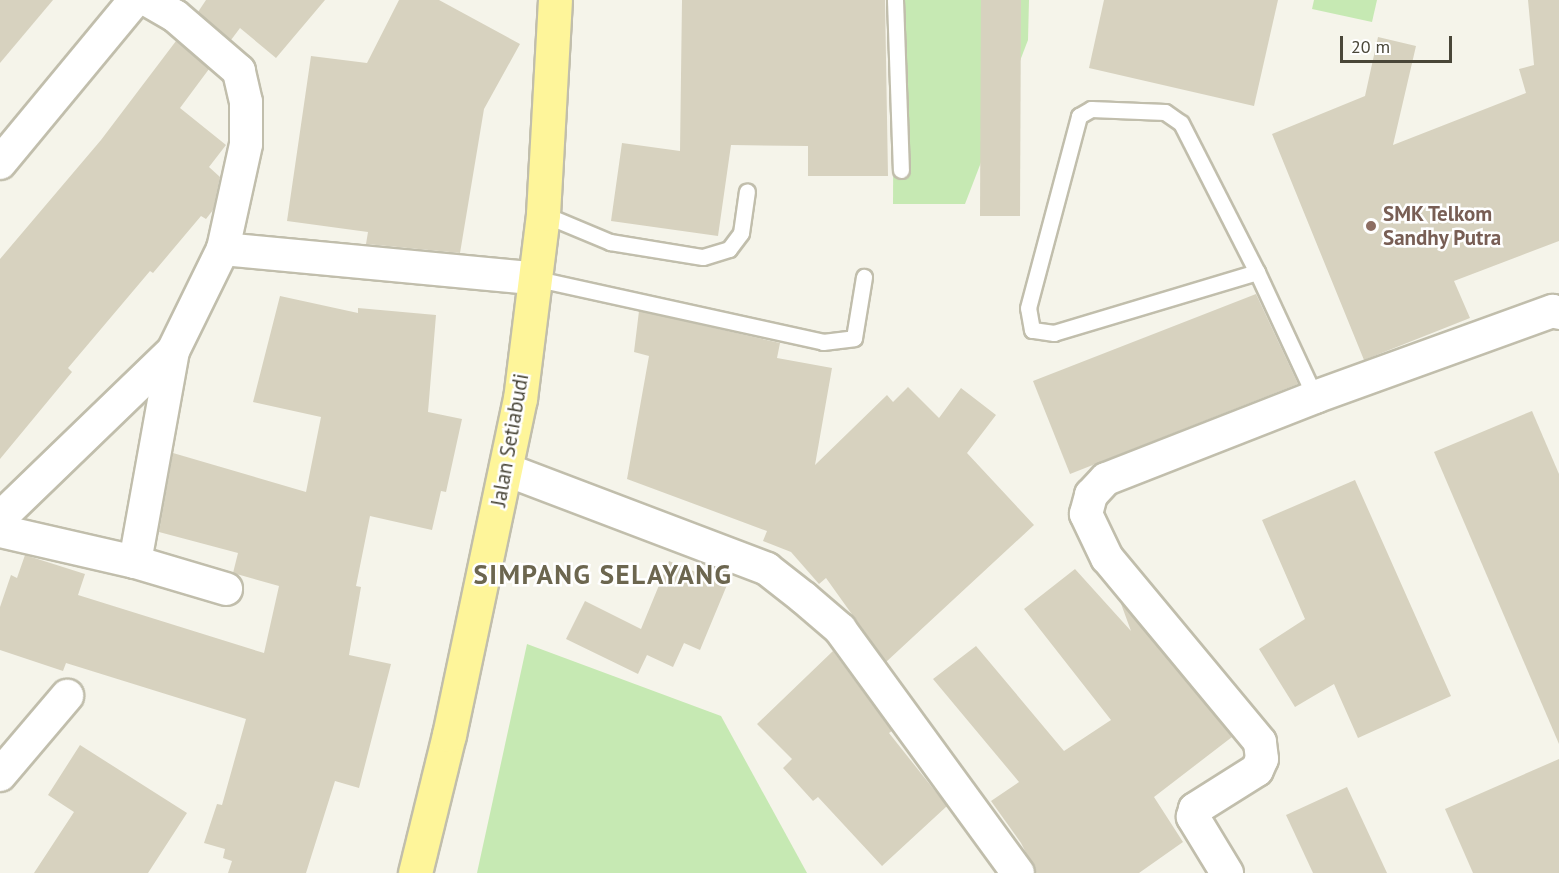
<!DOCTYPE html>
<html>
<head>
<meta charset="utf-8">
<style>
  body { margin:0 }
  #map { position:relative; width:1559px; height:873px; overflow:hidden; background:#f5f4ea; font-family:"PT Sans",sans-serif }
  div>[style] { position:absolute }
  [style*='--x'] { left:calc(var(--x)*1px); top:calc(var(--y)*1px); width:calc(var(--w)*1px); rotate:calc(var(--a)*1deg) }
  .green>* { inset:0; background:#c6e9b3 }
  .building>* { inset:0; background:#d7d2bf }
  .roads { filter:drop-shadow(2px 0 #c1beac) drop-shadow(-2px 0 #c1beac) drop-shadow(0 2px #c1beac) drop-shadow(0 -2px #c1beac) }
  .service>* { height:15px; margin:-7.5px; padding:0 7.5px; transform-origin:7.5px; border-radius:7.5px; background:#fff }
  .minor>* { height:32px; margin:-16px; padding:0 16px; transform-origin:16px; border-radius:16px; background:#fff }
  .primary>* { height:33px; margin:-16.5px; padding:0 16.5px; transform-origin:16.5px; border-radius:16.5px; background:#fef59a }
  .dots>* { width:16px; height:16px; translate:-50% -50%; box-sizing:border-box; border:3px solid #fff; border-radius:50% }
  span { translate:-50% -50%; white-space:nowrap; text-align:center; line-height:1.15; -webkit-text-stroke:5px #fff; paint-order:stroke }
  .education-label { font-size:21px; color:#785e54; font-weight:700 }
  .left { translate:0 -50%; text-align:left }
  .street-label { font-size:21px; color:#494638 }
  .district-label { font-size:27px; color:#6c664f; font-weight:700; letter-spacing:1.5px }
  .scale { position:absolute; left:1340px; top:36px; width:112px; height:27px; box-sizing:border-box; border:3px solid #494638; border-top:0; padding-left:8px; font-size:18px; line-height:21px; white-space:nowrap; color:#494638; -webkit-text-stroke:4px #fff; paint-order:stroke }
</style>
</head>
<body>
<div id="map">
  <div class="green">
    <div style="clip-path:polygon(894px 0,1029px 0,1028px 40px,965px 204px,893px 204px)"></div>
    <div style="clip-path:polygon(1314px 0,1377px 0,1372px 22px,1312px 9px)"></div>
    <div style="clip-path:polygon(527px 644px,721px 716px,807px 873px,477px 873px)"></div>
  </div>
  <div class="building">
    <div style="clip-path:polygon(0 0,53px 0,0 63px)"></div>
    <div style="clip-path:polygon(206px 0,325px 0,276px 58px,240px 28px,231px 40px,198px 12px)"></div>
    <div style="clip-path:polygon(399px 0,439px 0,520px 44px,484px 109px,460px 253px,366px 244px,368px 232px,287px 221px,311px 56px,367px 63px)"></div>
    <div style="clip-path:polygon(682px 0,885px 0,888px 176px,808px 176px,808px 146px,731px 145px,718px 236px,611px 221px,622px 143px,680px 151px)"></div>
    <div style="clip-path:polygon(981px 0,1021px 0,1020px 216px,980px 216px)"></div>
    <div style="clip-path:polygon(1104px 0,1278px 0,1254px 106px,1089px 68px)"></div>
    <div style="clip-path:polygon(1528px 0,1559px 0,1559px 241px,1454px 281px,1470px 318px,1364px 360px,1272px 134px,1365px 96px,1378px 37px,1416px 46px,1393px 145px,1526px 93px,1519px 69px,1534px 65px)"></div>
    <div style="clip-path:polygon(176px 41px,209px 69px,180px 108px,226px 145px,209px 167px,220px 177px,213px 210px,206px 219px,201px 216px,153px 273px,150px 271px,68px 368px,72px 372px,0 459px,0 259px,101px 140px)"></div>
    <div style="clip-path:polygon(1256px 294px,1298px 384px,1070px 474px,1033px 381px)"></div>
    <div style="clip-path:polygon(280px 296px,358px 313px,358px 308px,436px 315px,428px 412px,462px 419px,446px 492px,441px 491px,432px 530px,370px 516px,356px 586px,361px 587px,349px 655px,391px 664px,359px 788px,335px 781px,306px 873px,228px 873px,232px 861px,223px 858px,225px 849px,204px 843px,217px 804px,222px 805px,246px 719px,66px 663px,63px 671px,0 650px,0 607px,11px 575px,17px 578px,25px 555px,85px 574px,78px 595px,264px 653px,279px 586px,233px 573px,238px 553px,159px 532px,173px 453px,306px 492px,321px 417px,253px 402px)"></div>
    <div style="clip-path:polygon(639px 311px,780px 343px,777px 358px,832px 368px,815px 465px,887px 395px,893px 402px,908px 387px,939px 418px,961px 388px,996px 415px,967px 453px,1034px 525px,886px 662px,826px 578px,819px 584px,791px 552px,763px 541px,767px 531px,627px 479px,649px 356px,634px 352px)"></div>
    <div style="clip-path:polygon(1532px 411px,1559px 474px,1559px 744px,1434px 452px)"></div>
    <div style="clip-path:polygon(1355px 480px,1451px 696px,1358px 738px,1334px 684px,1295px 707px,1259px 649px,1305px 619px,1262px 520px)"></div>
    <div style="clip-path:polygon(669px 561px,727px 585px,700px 650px,684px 643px,673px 667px,647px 655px,638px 674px,566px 639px,585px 601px,641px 629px)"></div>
    <div style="clip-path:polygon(1075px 569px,1131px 631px,1120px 601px,1232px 737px,1154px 797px,1183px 842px,1139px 873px,1036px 873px,1021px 843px,991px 801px,1019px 782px,933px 679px,976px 646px,1064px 751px,1111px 720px,1024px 609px)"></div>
    <div style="clip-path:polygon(833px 651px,892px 731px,889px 733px,947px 806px,882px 866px,818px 797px,813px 801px,783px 768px,792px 759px,757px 724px)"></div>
    <div style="clip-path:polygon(80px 745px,187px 813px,148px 873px,34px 873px,74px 812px,48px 795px)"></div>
    <div style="clip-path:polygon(1559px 759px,1559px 873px,1473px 873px,1445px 809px)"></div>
    <div style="clip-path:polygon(1347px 787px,1387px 873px,1313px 873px,1286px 815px)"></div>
  </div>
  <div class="roads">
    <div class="service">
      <div style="--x:895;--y:0;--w:170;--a:88"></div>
      <div style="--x:543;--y:214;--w:73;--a:22.7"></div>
      <div style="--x:610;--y:242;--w:94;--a:9.2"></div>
      <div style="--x:703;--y:257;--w:27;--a:-17"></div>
      <div style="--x:729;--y:249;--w:20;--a:-53"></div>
      <div style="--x:741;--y:233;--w:42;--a:-81.9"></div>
      <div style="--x:1257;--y:272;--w:212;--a:163.3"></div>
      <div style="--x:1054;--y:333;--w:22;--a:-172"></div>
      <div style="--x:1032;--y:330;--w:22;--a:-100"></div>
      <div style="--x:1028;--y:308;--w:199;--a:-75.1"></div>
      <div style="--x:1079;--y:116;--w:14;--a:-30"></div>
      <div style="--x:1091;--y:109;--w:74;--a:2.3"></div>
      <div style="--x:1165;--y:112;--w:19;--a:35"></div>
      <div style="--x:1181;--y:123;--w:167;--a:63"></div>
      <div style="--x:1257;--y:272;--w:138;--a:65.1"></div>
      <div style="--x:533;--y:278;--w:297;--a:12.4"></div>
      <div style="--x:823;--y:342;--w:31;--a:-7"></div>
      <div style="--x:854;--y:338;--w:62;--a:-80.7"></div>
    </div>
    <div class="minor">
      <div style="--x:0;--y:163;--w:212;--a:-50.4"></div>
      <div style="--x:223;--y:249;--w:310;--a:5.4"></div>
      <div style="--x:507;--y:470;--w:278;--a:20.8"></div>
      <div style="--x:767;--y:569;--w:47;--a:38.1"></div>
      <div style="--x:804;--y:598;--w:48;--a:40.7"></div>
      <div style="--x:840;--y:629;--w:302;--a:53.9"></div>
      <div style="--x:0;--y:518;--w:240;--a:-44"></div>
      <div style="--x:173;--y:351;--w:114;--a:-63.9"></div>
      <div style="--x:223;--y:249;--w:107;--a:-77.6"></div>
      <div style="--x:246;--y:144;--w:42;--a:-90"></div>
      <div style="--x:246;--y:102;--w:32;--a:-103"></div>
      <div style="--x:239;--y:71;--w:84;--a:-139.3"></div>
      <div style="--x:175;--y:16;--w:32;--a:-150"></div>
      <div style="--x:0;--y:531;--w:139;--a:12.9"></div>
      <div style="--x:135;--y:562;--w:95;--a:16.5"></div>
      <div style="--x:135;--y:562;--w:214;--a:-79.8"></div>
      <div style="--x:0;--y:775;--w:104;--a:-49.7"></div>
      <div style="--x:1227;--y:873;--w:66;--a:-121.3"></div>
      <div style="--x:1193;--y:817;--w:8;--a:-76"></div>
      <div style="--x:1195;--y:809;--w:73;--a:-32.2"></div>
      <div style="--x:1257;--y:770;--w:12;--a:-66"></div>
      <div style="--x:1262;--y:759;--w:17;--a:-97"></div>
      <div style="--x:1260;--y:742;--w:239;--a:-129.7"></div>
      <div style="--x:1107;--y:558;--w:49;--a:-115.5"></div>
      <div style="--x:1086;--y:514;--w:20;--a:-75"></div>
      <div style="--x:1091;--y:495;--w:22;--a:-47"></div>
      <div style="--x:1106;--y:479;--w:225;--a:-21.4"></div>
      <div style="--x:1315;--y:397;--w:253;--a:-19.9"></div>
      <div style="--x:1553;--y:311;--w:6;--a:18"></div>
    </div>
    <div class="primary">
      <div style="--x:415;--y:873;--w:142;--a:-76.2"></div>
      <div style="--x:449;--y:735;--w:343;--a:-78.1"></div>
      <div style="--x:520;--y:399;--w:186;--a:-82.9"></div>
      <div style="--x:543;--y:214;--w:214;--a:-86.8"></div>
    </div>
  </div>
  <div class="dots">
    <div style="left:1371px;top:226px;background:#8d6e63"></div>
  </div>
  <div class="education-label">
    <span class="left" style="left:1383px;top:226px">SMK Telkom<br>Sandhy Putra</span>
  </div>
  <div class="street-label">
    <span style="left:510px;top:440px;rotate:-80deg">Jalan Setiabudi</span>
  </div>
  <div class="district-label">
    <span style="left:603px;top:575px">SIMPANG SELAYANG</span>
  </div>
  <div class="scale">20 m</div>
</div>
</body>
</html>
